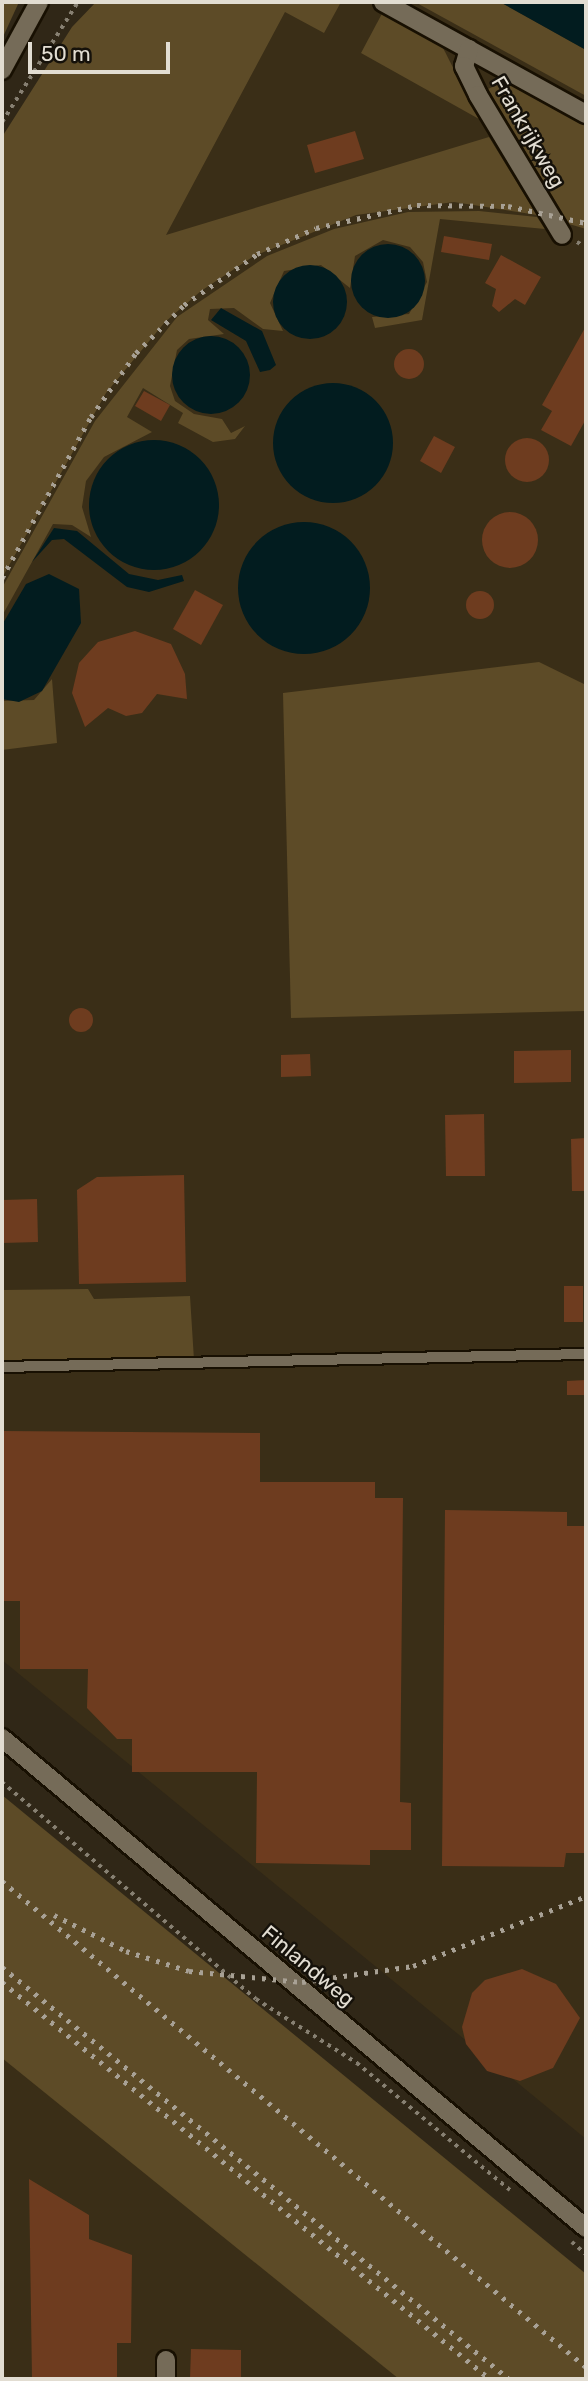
<!DOCTYPE html>
<html>
<head>
<meta charset="utf-8">
<style>
  body { margin:0 }
  #map { position:relative; width:588px; height:2381px; overflow:hidden; background:#302717; font-family:Rubik,sans-serif }
  div>[style] { position:absolute }
  [style*='--x'] { left:calc(var(--x)*1px); top:calc(var(--y)*1px); width:calc(var(--w)*1px); rotate:calc(var(--a)*1deg) }
  .built>* { inset:0; background:#3a2e17 }
  .green>* { inset:0; background:#5d4b27 }
  .water>* { inset:0; background:#021c1f }
  .round { border-radius:50% }
  .building>* { inset:0; background:#6e3c1f }
  .path>* { height:3.5px; margin-top:-1.75px; transform-origin:0; background:repeating-linear-gradient(90deg,#878072 0 3.5px,transparent 0 8.5px) }
  .roads { filter:drop-shadow(2px 0 #181002) drop-shadow(-2px 0 #181002) drop-shadow(0 2px #181002) drop-shadow(0 -2px #181002) }
  .service>* { height:10px; margin:-5px; padding:0 5px; transform-origin:5px; border-radius:5px; background:#756b58 }
  .minor>* { height:18px; margin:-9px; padding:0 9px; transform-origin:9px; border-radius:9px; background:#756b58 }
  .tertiary>* { height:18px; margin:-9px; padding:0 9px; transform-origin:9px; border-radius:9px; background:#756b58 }
  .rail>* { height:5px; margin-top:-2.5px; transform-origin:0; background:repeating-linear-gradient(90deg,#a8a195 0 3.5px,transparent 0 10.5px) }
  span { translate:-50% -50%; white-space:nowrap; text-align:center; line-height:1.15; -webkit-text-stroke:5px #15110a; paint-order:stroke }
  .street-label { font-size:21px; color:#e2ddd2 }
  .frame { position:absolute; inset:0; border:4px solid #e2ddd2; pointer-events:none }
  .scale { position:absolute; left:28px; top:42px; width:142px; height:32px; box-sizing:border-box; border:4px solid #e2ddd2; border-top:0; padding-left:9px; font-size:21px; line-height:24px; white-space:nowrap; color:#e2ddd2; -webkit-text-stroke:5px #15110a; paint-order:stroke }
</style>
</head>
<body>
<div id="map">
  <div class="built">
    <div style="clip-path:polygon(112px 2px,586px 2px,586px 2139px,2px 1660px,2px 152px)"></div>
    <div style="clip-path:polygon(2px 2053px,406px 2379px,2px 2379px)"></div>
  </div>
  <div class="green">
    <div style="clip-path:polygon(2px 2px,19px 2px,2px 39px)"></div>
    <div style="clip-path:polygon(96px 2px,341px 2px,324px 33px,285px 12px,166px 235px,489px 137px,537px 215px,454px 202px,356px 215px,254px 256px,201px 291px,165px 322px,106px 393px,2px 578px,2px 137px,72px 27px)"></div>
    <div style="clip-path:polygon(415px 2px,500px 2px,586px 50px,586px 96px)"></div>
    <div style="clip-path:polygon(385px 8px,437px 36px,479px 119px,361px 53px)"></div>
    <div style="clip-path:polygon(506px 81px,586px 124px,586px 229px,569px 224px,488px 89px)"></div>
    <div style="clip-path:polygon(479px 211px,537px 217px,545px 229px,440px 219px,422px 320px,375px 328px,372px 317px,409px 314px,427px 282px,423px 262px,410px 247px,383px 240px,355px 256px,350px 288px,321px 265px,284px 271px,270px 303px,283px 331px,263px 329px,234px 308px,210px 309px,208px 320px,224px 334px,189px 339px,177px 350px,170px 386px,175px 401px,194px 414px,222px 419px,231px 433px,245px 426px,235px 439px,213px 442px,178px 423px,183px 413px,143px 388px,127px 417px,152px 432px,104px 457px,86px 481px,82px 507px,91px 537px,72px 525px,53px 524px,2px 616px,2px 588px,95px 421px,177px 317px,267px 256px,334px 229px,408px 212px)"></div>
    <div style="clip-path:polygon(539px 662px,586px 685px,586px 1011px,291px 1018px,283px 693px)"></div>
    <div style="clip-path:polygon(52px 679px,57px 743px,2px 750px,2px 701px,34px 700px)"></div>
    <div style="clip-path:polygon(88px 1289px,94px 1299px,190px 1296px,194px 1360px,2px 1365px,2px 1290px)"></div>
    <div style="clip-path:polygon(2px 1795px,586px 2274px,586px 2379px,399px 2379px,2px 2058px)"></div>
  </div>
  <div class="water">
    <div style="clip-path:polygon(500px 2px,586px 2px,586px 50px)"></div>
    <div class="round" style="left:351px;top:244px;width:74px;height:74px"></div>
    <div class="round" style="left:273px;top:265px;width:74px;height:74px"></div>
    <div style="clip-path:polygon(221px 308px,262px 331px,276px 365px,270px 370px,260px 372px,246px 341px,211px 320px)"></div>
    <div class="round" style="left:172px;top:336px;width:78px;height:78px"></div>
    <div class="round" style="left:273px;top:383px;width:120px;height:120px"></div>
    <div class="round" style="left:89px;top:440px;width:130px;height:130px"></div>
    <div class="round" style="left:238px;top:522px;width:132px;height:132px"></div>
    <div style="clip-path:polygon(54px 528px,77px 531px,129px 574px,158px 580px,182px 575px,184px 581px,149px 592px,127px 587px,64px 539px,52px 540px,32px 562px)"></div>
    <div style="clip-path:polygon(49px 574px,79px 589px,81px 623px,42px 691px,19px 702px,2px 699px,2px 625px,26px 584px)"></div>
  </div>
  <div class="building">
    <div style="clip-path:polygon(355px 131px,364px 159px,315px 173px,307px 145px)"></div>
    <div style="clip-path:polygon(444px 236px,492px 244px,489px 260px,441px 252px)"></div>
    <div style="clip-path:polygon(501px 255px,541px 277px,525px 305px,515px 299px,499px 312px,492px 306px,496px 289px,485px 283px)"></div>
    <div style="clip-path:polygon(586px 326px,586px 419px,571px 446px,541px 430px,552px 411px,542px 405px)"></div>
    <div class="round" style="left:394px;top:349px;width:30px;height:30px"></div>
    <div style="clip-path:polygon(144px 391px,170px 405px,161px 421px,135px 406px)"></div>
    <div style="clip-path:polygon(434px 436px,455px 447px,441px 473px,420px 461px)"></div>
    <div class="round" style="left:505px;top:438px;width:44px;height:44px"></div>
    <div class="round" style="left:482px;top:512px;width:56px;height:56px"></div>
    <div style="clip-path:polygon(195px 590px,223px 605px,201px 645px,173px 629px)"></div>
    <div class="round" style="left:466px;top:591px;width:28px;height:28px"></div>
    <div style="clip-path:polygon(135px 631px,171px 644px,185px 674px,187px 699px,157px 694px,142px 713px,126px 716px,108px 708px,85px 727px,72px 693px,79px 663px,98px 642px)"></div>
    <div class="round" style="left:69px;top:1008px;width:24px;height:24px"></div>
    <div style="clip-path:polygon(571px 1050px,571px 1082px,514px 1083px,514px 1051px)"></div>
    <div style="clip-path:polygon(310px 1054px,311px 1076px,281px 1077px,281px 1055px)"></div>
    <div style="clip-path:polygon(484px 1114px,485px 1176px,446px 1176px,445px 1115px)"></div>
    <div style="clip-path:polygon(586px 1138px,586px 1191px,572px 1191px,571px 1139px)"></div>
    <div style="clip-path:polygon(184px 1175px,186px 1282px,79px 1284px,77px 1190px,97px 1177px)"></div>
    <div style="clip-path:polygon(37px 1199px,38px 1242px,2px 1243px,2px 1200px)"></div>
    <div style="clip-path:polygon(564px 1286px,583px 1286px,583px 1322px,564px 1322px)"></div>
    <div style="clip-path:polygon(586px 1380px,586px 1395px,567px 1395px,567px 1381px)"></div>
    <div style="clip-path:polygon(2px 1431px,260px 1433px,260px 1482px,375px 1482px,375px 1498px,403px 1498px,400px 1802px,411px 1803px,411px 1850px,370px 1850px,370px 1865px,256px 1863px,257px 1772px,132px 1772px,132px 1739px,117px 1739px,87px 1708px,88px 1669px,20px 1669px,20px 1601px,2px 1601px)"></div>
    <div style="clip-path:polygon(445px 1510px,567px 1512px,567px 1526px,586px 1526px,586px 1853px,566px 1853px,564px 1867px,442px 1866px)"></div>
    <div style="clip-path:polygon(522px 1969px,556px 1984px,580px 2018px,553px 2068px,520px 2081px,487px 2071px,466px 2044px,462px 2027px,472px 1993px,485px 1980px)"></div>
    <div style="clip-path:polygon(29px 2179px,89px 2215px,89px 2239px,132px 2255px,131px 2343px,117px 2343px,117px 2379px,32px 2379px)"></div>
    <div style="clip-path:polygon(191px 2349px,241px 2350px,241px 2379px,190px 2379px)"></div>
  </div>
  <div class="path">
    <div style="--x:2;--y:122;--w:142;--a:-57.7"></div>
    <div style="--x:577;--y:242;--w:10;--a:29"></div>
    <div style="--x:2;--y:1782;--w:334;--a:40.5"></div>
    <div style="--x:256;--y:1999;--w:120;--a:32.4"></div>
    <div style="--x:357;--y:2063;--w:199;--a:39.7"></div>
    <div style="--x:572;--y:2242;--w:18;--a:41"></div>
  </div>
  <div class="roads">
    <div class="service">
      <div style="--x:2;--y:1367;--w:584;--a:-1.28"></div>
    </div>
    <div class="minor">
      <div style="--x:383;--y:2;--w:232;--a:28.9"></div>
      <div style="--x:469;--y:49;--w:18;--a:106"></div>
      <div style="--x:464;--y:66;--w:32;--a:64"></div>
      <div style="--x:478;--y:95;--w:163;--a:59"></div>
      <div style="--x:166;--y:2379;--w:19;--a:-90"></div>
    </div>
    <div class="tertiary">
      <div style="--x:2;--y:70;--w:77;--a:-61.4"></div>
      <div style="--x:2;--y:1738;--w:762;--a:40"></div>
    </div>
  </div>
  <div class="rail">
    <div style="--x:2;--y:578;--w:184;--a:-61.1"></div>
    <div style="--x:91;--y:417;--w:78;--a:-54.9"></div>
    <div style="--x:136;--y:353;--w:68;--a:-45"></div>
    <div style="--x:184;--y:305;--w:89;--a:-34.9"></div>
    <div style="--x:257;--y:254;--w:64;--a:-23.8"></div>
    <div style="--x:316;--y:228;--w:104;--a:-12.8"></div>
    <div style="--x:417;--y:205;--w:91;--a:0.6"></div>
    <div style="--x:508;--y:206;--w:80;--a:12.3"></div>
    <div style="--x:2;--y:1881;--w:760;--a:39.77"></div>
    <div style="--x:54;--y:1915;--w:80;--a:26.6"></div>
    <div style="--x:126;--y:1951;--w:66;--a:17.6"></div>
    <div style="--x:189;--y:1971;--w:114;--a:5.6"></div>
    <div style="--x:302;--y:1982;--w:112;--a:-8.2"></div>
    <div style="--x:413;--y:1966;--w:187;--a:-22"></div>
    <div style="--x:2;--y:1967;--w:653;--a:39.1"></div>
    <div style="--x:2;--y:1982;--w:629;--a:39.13"></div>
  </div>
  <div class="street-label">
    <span style="left:528px;top:132px;rotate:60deg">Frankrijkweg</span>
    <span style="left:308px;top:1966px;rotate:40deg">Finlandweg</span>
  </div>
  <div class="frame"></div>
  <div class="scale">50 m</div>
</div>
</body>
</html>
